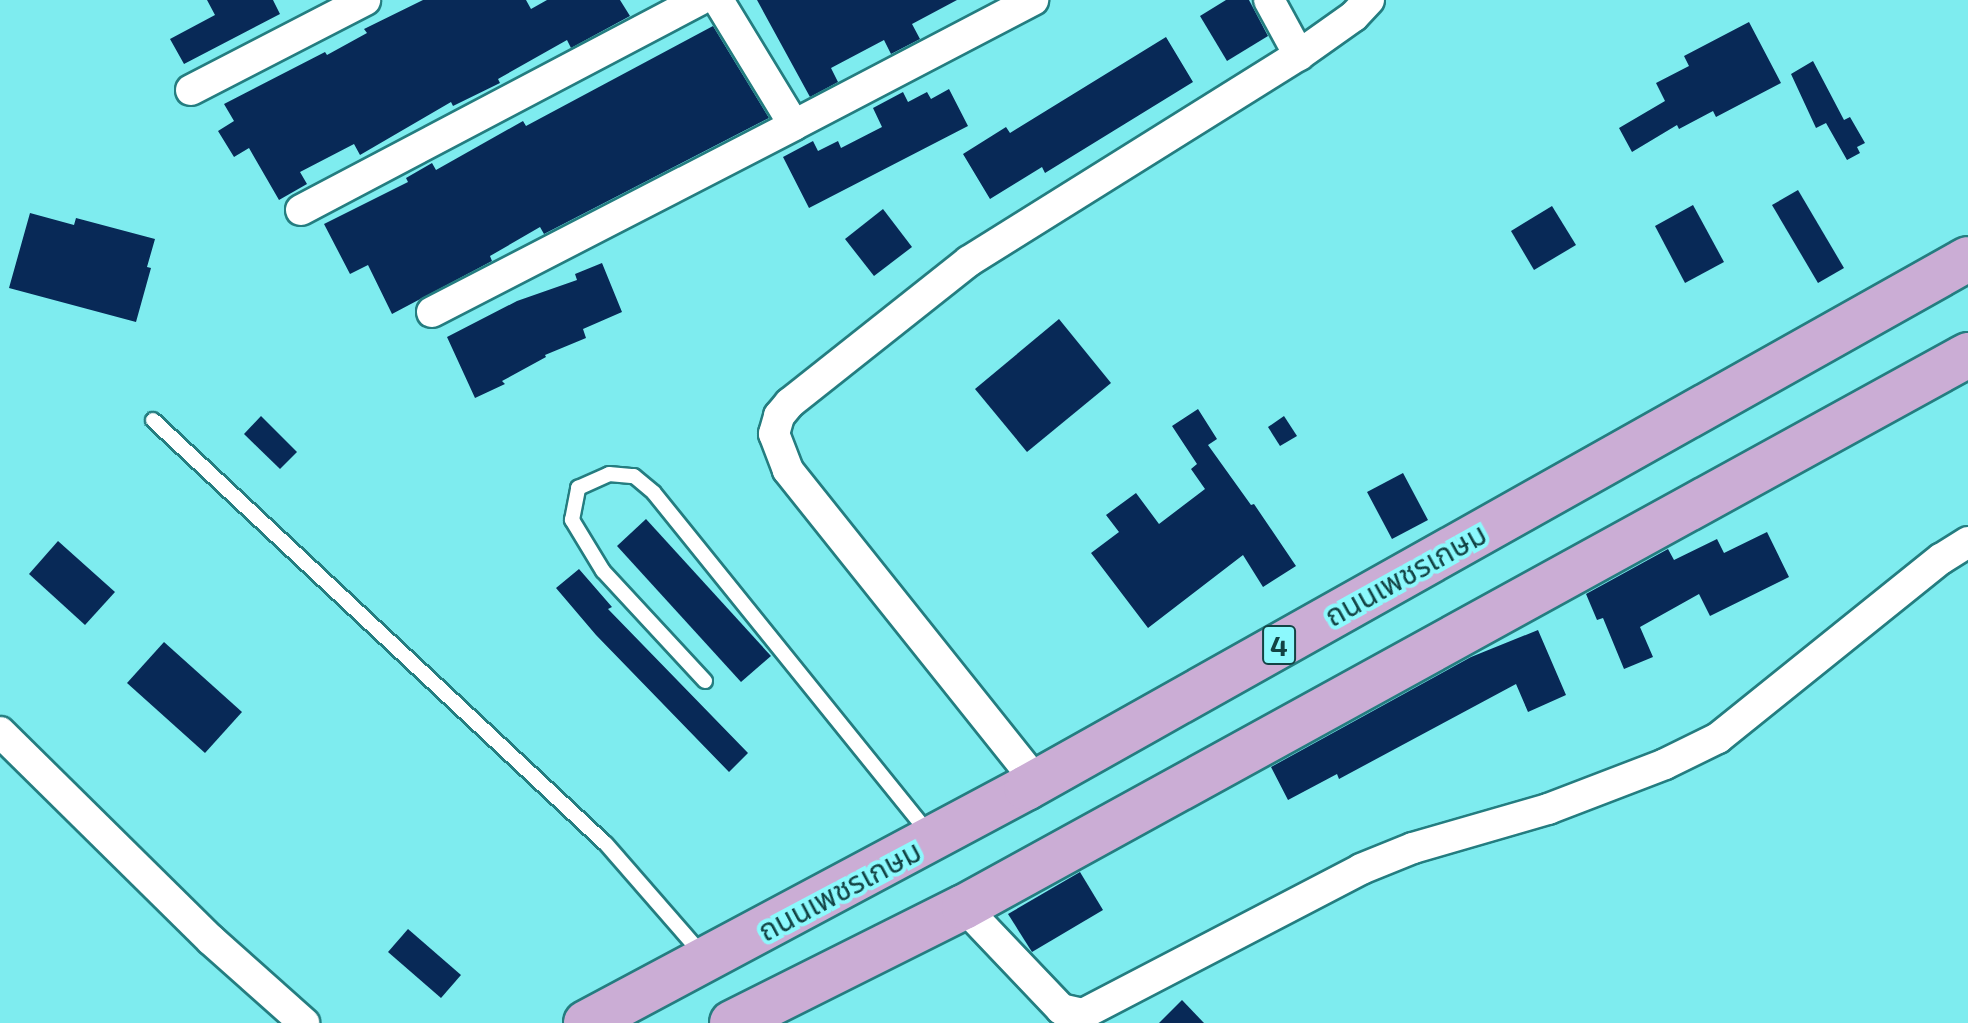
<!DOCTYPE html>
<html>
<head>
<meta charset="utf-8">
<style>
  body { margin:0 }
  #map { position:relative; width:1968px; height:1023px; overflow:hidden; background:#7eecef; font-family:"Exo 2","Noto Sans Thai",sans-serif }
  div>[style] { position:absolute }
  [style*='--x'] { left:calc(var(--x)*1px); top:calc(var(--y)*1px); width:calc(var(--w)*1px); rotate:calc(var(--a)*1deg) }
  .building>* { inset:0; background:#082957 }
  .roads { filter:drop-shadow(2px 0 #247d80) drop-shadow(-2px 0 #247d80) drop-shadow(0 2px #247d80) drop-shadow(0 -2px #247d80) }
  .service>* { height:14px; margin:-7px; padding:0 7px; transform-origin:7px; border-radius:7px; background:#fff }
  .minor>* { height:30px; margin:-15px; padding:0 15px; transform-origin:15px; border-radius:15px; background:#fff }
  .primary>* { height:44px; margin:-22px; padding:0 22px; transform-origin:22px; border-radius:22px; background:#cbadd5 }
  span { translate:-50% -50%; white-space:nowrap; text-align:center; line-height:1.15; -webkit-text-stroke:8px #8cf9fd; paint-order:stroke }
  .shield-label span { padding:2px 6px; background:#8cf9fd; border:2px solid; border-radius:6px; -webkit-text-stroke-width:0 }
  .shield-label { font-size:28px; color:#124344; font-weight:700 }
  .street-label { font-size:30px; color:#124344 }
</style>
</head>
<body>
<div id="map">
  <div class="building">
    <div style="clip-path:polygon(207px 0,273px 0,280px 14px,184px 64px,170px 39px,215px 15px)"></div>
    <div style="clip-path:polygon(423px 0,526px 0,531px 9px,547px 0,620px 0,630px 16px,571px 48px,567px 40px,498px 79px,500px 83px,453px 106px,451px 102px,360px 155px,354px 144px,300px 172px,307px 184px,279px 200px,249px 148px,234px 157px,218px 131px,234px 121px,224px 104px,325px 52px,327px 55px,367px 33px,364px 29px)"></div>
    <div style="clip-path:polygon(757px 0,957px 0,912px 24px,920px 39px,891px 54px,884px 40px,831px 68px,838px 82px,810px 97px)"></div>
    <div style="clip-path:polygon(1226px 0,1249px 0,1268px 36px,1227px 61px,1200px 16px)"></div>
    <div style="clip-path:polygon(1749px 22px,1781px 83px,1716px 117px,1713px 111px,1679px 129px,1677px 125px,1632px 152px,1619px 128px,1665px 101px,1656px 83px,1689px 66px,1684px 56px)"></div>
    <div style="clip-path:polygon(713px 26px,769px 118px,544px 234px,540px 227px,490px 256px,492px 261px,392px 314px,368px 265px,350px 274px,324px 224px,408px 182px,406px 178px,432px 163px,436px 170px,523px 121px,526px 126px)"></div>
    <div style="clip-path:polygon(1166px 37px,1193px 82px,1045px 173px,1042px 167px,990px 199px,963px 154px,1006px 127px,1010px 133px)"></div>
    <div style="clip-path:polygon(1813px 61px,1844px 120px,1850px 117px,1865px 143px,1857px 147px,1860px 153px,1847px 160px,1826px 123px,1816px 128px,1791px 74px)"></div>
    <div style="clip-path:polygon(949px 89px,968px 126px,809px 208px,783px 157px,813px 141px,818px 151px,838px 141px,841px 148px,882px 127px,873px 108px,903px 92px,908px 102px,927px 92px,931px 99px)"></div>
    <div style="clip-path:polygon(1798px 190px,1844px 268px,1818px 283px,1772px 205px)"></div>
    <div style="clip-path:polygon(1693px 205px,1724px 262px,1685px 283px,1655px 226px)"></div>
    <div style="clip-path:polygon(1552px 206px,1576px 245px,1534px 270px,1511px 231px)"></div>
    <div style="clip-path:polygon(883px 209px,912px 247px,874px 276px,845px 239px)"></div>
    <div style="clip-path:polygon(30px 213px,74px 225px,76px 218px,155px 239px,147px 267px,151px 268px,136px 322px,9px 288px)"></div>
    <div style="clip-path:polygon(602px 263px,622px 312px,583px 329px,586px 338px,545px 355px,546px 357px,502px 381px,505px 384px,475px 398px,447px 337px,517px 301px,577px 280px,575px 274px)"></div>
    <div style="clip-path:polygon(1059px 319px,1111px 383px,1027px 452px,975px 389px)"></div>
    <div style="clip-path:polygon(1198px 409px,1217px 439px,1208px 445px,1251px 505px,1254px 504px,1296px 566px,1263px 587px,1243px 555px,1148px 628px,1091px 553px,1119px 532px,1106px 515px,1136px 493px,1159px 524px,1205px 489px,1191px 469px,1197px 464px,1172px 426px)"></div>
    <div style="clip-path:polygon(261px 416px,297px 452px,280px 469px,244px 434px)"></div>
    <div style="clip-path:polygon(1284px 416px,1297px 436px,1280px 446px,1268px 427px)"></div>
    <div style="clip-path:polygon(1403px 473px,1428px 520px,1392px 539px,1367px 492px)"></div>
    <div style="clip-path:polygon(646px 519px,771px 656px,741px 682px,617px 546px)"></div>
    <div style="clip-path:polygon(1767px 532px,1789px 577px,1710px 616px,1699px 594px,1640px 627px,1653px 657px,1624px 669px,1603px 618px,1597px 620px,1586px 594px,1668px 549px,1674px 560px,1717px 539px,1724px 553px)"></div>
    <div style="clip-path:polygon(58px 541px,115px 592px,85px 625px,29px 574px)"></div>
    <div style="clip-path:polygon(579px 569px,612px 607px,608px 609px,748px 753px,729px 772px,596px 635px,556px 588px)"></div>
    <div style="clip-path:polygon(1538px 630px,1566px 695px,1528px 712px,1516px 684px,1339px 779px,1337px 774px,1288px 800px,1271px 767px,1471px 657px)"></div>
    <div style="clip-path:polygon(164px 642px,242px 712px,205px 753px,127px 683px)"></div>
    <div style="clip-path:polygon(1080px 872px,1103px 910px,1032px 952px,1008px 914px)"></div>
    <div style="clip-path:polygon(408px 929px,461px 975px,441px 998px,388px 952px)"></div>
    <div style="clip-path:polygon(1182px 1000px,1204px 1023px,1159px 1023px)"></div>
  </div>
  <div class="roads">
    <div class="service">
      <div style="--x:153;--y:420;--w:620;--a:43.11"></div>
      <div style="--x:606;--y:844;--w:146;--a:48.9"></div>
      <div style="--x:705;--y:681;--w:150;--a:-132.8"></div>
      <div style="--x:603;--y:571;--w:60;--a:-121.3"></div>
      <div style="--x:572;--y:520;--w:33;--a:-79"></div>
      <div style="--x:578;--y:488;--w:34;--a:-24"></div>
      <div style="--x:609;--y:474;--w:25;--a:5"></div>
      <div style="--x:634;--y:476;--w:26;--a:40"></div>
      <div style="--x:654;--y:493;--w:439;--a:51.1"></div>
    </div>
    <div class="minor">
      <div style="--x:718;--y:0;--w:146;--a:58.7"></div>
      <div style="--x:794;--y:125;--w:270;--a:-27.6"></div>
      <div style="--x:1269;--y:0;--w:63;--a:61.4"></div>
      <div style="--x:191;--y:90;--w:196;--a:-27.3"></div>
      <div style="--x:301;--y:210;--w:451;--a:-27.8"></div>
      <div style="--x:432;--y:312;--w:407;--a:-27.3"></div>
      <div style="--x:0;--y:732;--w:296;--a:44.6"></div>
      <div style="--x:211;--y:940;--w:125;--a:41.7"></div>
      <div style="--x:1036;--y:781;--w:398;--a:-128.6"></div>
      <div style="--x:788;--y:470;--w:39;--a:-111"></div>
      <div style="--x:774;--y:434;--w:19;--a:-74"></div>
      <div style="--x:779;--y:416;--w:17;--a:-50"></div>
      <div style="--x:790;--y:403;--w:228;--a:-38.4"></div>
      <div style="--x:969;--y:261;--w:389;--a:-32"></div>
      <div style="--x:1299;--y:55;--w:67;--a:-35.3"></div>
      <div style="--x:1354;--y:16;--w:22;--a:-47"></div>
      <div style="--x:964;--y:907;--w:141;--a:46.4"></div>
      <div style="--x:1061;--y:1009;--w:23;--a:13"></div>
      <div style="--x:1083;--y:1014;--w:314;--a:-27.5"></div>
      <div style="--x:1361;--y:869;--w:56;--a:-22"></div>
      <div style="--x:1413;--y:848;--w:141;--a:-16.1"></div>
      <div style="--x:1548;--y:809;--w:125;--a:-21"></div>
      <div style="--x:1665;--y:764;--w:59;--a:-26.1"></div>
      <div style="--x:1718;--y:738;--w:286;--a:-38.8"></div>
      <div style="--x:1941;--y:559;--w:32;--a:-32"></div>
    </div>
    <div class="primary">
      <div style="--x:586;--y:1023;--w:499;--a:-28.1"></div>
      <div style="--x:1026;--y:788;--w:1080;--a:-29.32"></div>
      <div style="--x:732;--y:1023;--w:259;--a:-26.6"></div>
      <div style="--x:964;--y:907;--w:1146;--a:-28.8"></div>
    </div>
  </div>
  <div class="shield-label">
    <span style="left:1279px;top:645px">4</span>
  </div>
  <div class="street-label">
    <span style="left:1405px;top:574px;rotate:-29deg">ถนนเพชรเกษม</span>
    <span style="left:839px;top:890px;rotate:-28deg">ถนนเพชรเกษม</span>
  </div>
</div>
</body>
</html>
